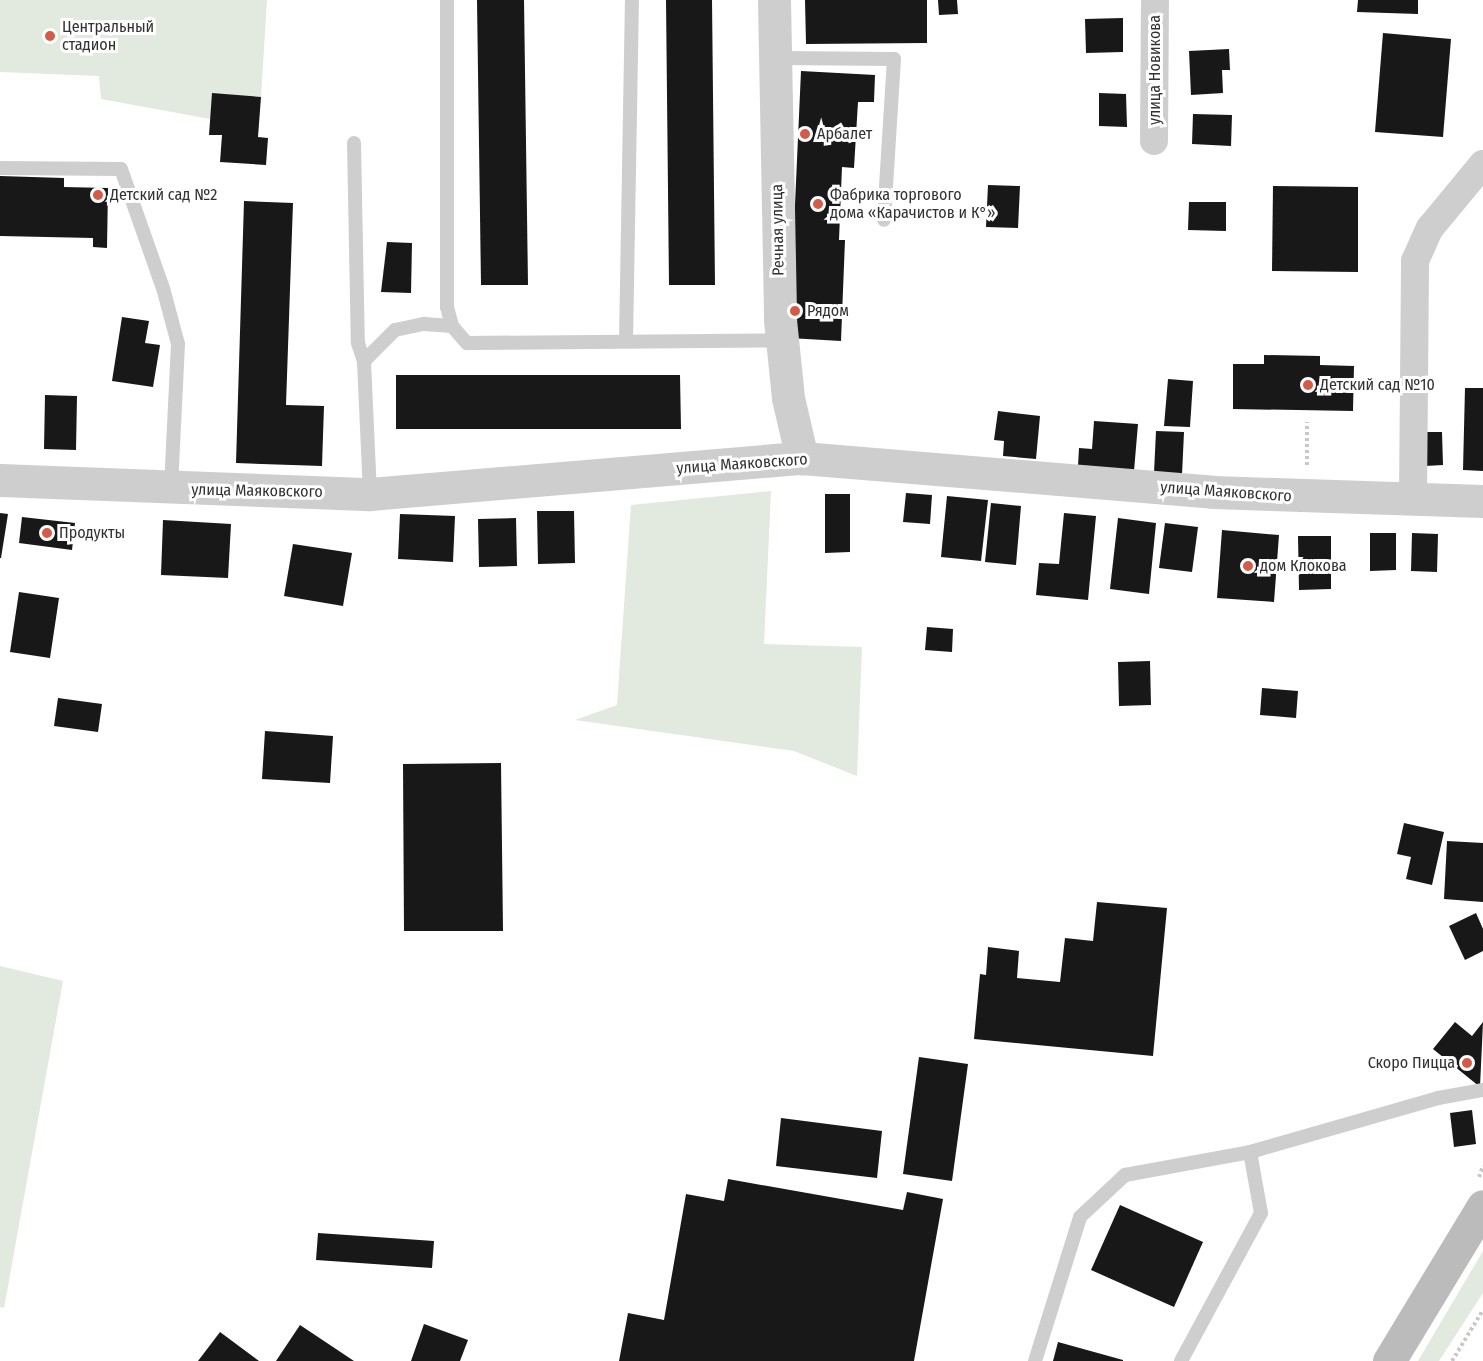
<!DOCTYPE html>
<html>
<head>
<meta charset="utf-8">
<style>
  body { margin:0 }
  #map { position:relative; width:1483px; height:1361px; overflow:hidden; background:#fff; font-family:"Fira Sans Condensed",sans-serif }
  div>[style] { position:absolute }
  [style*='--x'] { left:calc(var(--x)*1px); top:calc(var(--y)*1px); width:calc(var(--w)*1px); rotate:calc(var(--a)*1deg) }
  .green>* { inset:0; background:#e2e9de }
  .building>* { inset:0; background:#181818 }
  .path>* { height:4px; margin-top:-2px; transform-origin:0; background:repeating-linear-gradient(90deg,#c8c8c8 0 3px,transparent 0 6px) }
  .service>* { height:14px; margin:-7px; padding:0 7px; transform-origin:7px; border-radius:7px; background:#cecece }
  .minor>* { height:28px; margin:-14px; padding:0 14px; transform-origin:14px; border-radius:14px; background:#cecece }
  .tertiary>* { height:33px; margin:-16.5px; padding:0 16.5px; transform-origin:16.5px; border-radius:16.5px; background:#cecece }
  .secondary>* { height:33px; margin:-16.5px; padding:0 16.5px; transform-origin:16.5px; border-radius:16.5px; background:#bbb }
  .dots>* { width:16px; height:16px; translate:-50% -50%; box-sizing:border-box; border:3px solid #fff; border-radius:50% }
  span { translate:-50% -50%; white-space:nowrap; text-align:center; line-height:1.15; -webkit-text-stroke:6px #fff; paint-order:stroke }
  .poi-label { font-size:16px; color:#313131 }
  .left { translate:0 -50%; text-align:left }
  .right { translate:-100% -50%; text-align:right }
  .street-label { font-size:16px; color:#313131 }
</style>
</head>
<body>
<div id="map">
  <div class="green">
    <div style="clip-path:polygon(0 0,267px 0,261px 97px,210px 119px,101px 99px,99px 76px,0 72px)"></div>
    <div style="clip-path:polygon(771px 491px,764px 644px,862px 647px,857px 776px,794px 751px,575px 720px,617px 705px,631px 505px)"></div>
    <div style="clip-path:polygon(0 966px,63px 981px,4px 1308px,0 1307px)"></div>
    <div style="clip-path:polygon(1483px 1251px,1483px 1293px,1439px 1361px,1418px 1361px)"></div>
  </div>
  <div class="building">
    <div style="clip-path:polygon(477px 0,524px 0,528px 285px,481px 285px)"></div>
    <div style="clip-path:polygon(666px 0,712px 0,715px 285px,669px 285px)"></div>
    <div style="clip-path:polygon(805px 0,927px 0,927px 43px,806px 44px)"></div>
    <div style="clip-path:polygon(938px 0,957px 0,958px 14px,939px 15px)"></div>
    <div style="clip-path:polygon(1358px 0,1418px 0,1418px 14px,1357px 12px)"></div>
    <div style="clip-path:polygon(1123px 18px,1123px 52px,1086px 53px,1085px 19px)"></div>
    <div style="clip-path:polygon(1383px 33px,1451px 39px,1443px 137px,1375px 132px)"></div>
    <div style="clip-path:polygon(1229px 49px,1230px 70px,1222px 70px,1223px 93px,1191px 95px,1189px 51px)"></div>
    <div style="clip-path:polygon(801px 71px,875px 75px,874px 102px,858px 102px,854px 168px,842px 167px,839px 240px,845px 240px,841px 341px,789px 338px)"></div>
    <div style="clip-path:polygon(212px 93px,261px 97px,258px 137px,268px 138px,266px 165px,220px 162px,222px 135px,209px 135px)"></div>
    <div style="clip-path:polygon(1099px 93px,1126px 94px,1127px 127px,1099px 126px)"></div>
    <div style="clip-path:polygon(1193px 114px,1232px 115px,1231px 146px,1192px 144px)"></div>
    <div style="clip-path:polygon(0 176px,64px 178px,64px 187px,108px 188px,107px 248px,93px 247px,93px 238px,0 236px)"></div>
    <div style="clip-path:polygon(988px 185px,1020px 186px,1018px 228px,986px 227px)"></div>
    <div style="clip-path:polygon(1273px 186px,1358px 187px,1358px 272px,1272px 271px)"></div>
    <div style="clip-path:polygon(244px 201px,293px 203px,286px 405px,324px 406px,322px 466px,236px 463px)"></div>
    <div style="clip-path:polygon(1189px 202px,1226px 202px,1226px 231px,1188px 230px)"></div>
    <div style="clip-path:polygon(387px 242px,412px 243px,411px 293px,381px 292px)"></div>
    <div style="clip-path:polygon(122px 317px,149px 321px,145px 343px,160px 345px,153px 387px,112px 381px)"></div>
    <div style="clip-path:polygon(1264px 355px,1320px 356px,1320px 365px,1354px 366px,1353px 411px,1233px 409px,1233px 364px,1264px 364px)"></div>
    <div style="clip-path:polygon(396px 375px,680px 375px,681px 429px,396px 429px)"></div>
    <div style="clip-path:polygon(1168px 379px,1193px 381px,1190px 427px,1164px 426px)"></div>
    <div style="clip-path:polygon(1465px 388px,1483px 388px,1483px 471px,1463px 470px)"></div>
    <div style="clip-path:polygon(45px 395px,77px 396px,76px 450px,44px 449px)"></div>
    <div style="clip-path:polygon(998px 411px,1040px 416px,1036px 459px,1003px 456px,1004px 441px,994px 440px)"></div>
    <div style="clip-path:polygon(1094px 421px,1138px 424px,1134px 471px,1078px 466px,1079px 448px,1092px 449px)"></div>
    <div style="clip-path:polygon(1156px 431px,1184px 432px,1182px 475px,1154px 473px)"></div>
    <div style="clip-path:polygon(1424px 432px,1442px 432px,1443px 465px,1425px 466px)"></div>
    <div style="clip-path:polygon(906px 493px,932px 495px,930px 524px,903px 522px)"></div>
    <div style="clip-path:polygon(825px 494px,850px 494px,850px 552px,825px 553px)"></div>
    <div style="clip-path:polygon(947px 496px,988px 500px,981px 561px,941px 557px)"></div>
    <div style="clip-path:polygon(991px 503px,1021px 506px,1016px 565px,985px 562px)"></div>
    <div style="clip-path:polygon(537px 511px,574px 511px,575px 563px,538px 564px)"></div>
    <div style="clip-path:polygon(0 513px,8px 514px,1px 558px,0 558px)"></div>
    <div style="clip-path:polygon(1064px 513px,1096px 516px,1088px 600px,1036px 595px,1039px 563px,1059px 564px)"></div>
    <div style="clip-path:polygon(400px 514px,455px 516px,453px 562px,398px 559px)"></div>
    <div style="clip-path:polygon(22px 517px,75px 523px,72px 550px,19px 543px)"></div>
    <div style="clip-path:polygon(516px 518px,517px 566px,479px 567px,478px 519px)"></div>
    <div style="clip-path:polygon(1118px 518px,1156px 523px,1149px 594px,1110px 589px)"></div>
    <div style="clip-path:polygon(163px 520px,231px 524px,228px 578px,161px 575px)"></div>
    <div style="clip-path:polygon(1165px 523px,1198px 527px,1192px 572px,1159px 568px)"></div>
    <div style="clip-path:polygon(1222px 530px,1279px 535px,1274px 602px,1217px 598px)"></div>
    <div style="clip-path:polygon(1370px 533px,1396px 533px,1396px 570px,1370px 571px)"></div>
    <div style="clip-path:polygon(1412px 533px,1438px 534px,1437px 572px,1411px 571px)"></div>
    <div style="clip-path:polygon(1298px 536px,1331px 536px,1331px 589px,1299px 590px)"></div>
    <div style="clip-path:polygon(293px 544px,352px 553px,343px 606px,284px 596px)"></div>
    <div style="clip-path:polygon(19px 592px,59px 598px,50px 658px,10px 652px)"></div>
    <div style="clip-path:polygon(927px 627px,953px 629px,952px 652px,925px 650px)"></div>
    <div style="clip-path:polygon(1150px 661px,1151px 705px,1119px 706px,1118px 662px)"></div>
    <div style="clip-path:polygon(1262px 688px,1298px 691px,1296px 718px,1260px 715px)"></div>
    <div style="clip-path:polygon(58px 698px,102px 704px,98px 732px,54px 726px)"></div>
    <div style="clip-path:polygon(265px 731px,333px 736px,330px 783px,262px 779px)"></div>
    <div style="clip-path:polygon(501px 763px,503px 931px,404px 931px,403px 764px)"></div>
    <div style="clip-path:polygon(1404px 823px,1444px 832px,1432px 885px,1406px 879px,1411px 857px,1397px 854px)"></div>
    <div style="clip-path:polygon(1447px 841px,1483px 843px,1483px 902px,1444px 899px)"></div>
    <div style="clip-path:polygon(1097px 902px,1167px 908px,1153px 1056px,974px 1039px,980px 974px,986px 975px,988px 947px,1019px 951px,1017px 978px,1060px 982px,1065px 938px,1093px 941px)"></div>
    <div style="clip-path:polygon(1476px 913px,1483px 929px,1483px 951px,1465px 960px,1449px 926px)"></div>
    <div style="clip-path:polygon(1455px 1022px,1472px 1036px,1483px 1022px,1480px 1087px,1433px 1049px)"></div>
    <div style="clip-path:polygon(919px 1057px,968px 1064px,952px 1181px,903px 1174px)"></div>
    <div style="clip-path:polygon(1472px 1110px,1476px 1144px,1454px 1147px,1450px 1113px)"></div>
    <div style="clip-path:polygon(781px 1118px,882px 1131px,877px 1178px,776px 1166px)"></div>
    <div style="clip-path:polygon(728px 1179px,903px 1210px,907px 1192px,943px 1199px,914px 1361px,619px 1361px,628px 1313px,664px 1320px,686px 1194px,724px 1201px)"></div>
    <div style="clip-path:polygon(1120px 1205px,1203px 1242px,1174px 1307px,1091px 1270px)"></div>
    <div style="clip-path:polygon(318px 1233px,434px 1241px,432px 1268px,316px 1260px)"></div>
    <div style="clip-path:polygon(424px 1324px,468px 1340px,460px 1361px,411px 1361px)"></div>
    <div style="clip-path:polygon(300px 1325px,354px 1361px,276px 1361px)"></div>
    <div style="clip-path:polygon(220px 1332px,259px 1361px,198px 1361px)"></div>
    <div style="clip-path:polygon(1058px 1342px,1123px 1360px,1123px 1361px,1053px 1361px)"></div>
  </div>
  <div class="path">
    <div style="--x:1307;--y:465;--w:43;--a:-90"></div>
    <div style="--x:1479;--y:1177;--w:12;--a:-70"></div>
    <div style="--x:1452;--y:1361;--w:60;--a:-58.7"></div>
  </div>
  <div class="service">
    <div style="--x:447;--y:0;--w:307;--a:90"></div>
    <div style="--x:447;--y:307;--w:20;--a:75"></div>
    <div style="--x:452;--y:326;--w:23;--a:49"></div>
    <div style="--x:467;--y:343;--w:315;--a:-0.5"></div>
    <div style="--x:776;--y:58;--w:118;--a:0.5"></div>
    <div style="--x:894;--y:59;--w:161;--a:93.6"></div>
    <div style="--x:354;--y:143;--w:200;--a:88.9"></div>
    <div style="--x:358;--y:343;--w:19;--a:72"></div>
    <div style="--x:0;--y:168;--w:121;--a:0.5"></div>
    <div style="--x:121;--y:169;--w:126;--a:70.6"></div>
    <div style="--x:163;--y:288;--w:58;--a:75"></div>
    <div style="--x:178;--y:344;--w:142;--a:92.8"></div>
    <div style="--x:626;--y:341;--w:341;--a:-89"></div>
    <div style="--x:370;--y:494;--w:133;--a:-92.6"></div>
    <div style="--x:364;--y:361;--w:44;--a:-45"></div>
    <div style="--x:395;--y:330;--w:30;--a:-12"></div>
    <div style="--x:424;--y:324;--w:28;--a:4"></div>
    <div style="--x:1035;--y:1361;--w:151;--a:-72.6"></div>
    <div style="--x:1080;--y:1217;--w:62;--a:-43"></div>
    <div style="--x:1125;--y:1175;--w:127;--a:-10.4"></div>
    <div style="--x:1250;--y:1152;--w:196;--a:-16"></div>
    <div style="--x:1438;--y:1098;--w:46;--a:-10.1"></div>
    <div style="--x:1181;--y:1361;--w:168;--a:-61.6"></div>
    <div style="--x:1261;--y:1213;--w:62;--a:-100.2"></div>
  </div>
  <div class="minor">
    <div style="--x:1154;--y:141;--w:141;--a:-89.6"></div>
    <div style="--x:1413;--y:497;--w:236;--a:-89.5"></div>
    <div style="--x:1415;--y:261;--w:36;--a:-66"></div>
    <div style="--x:1430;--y:228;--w:83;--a:-50.4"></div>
  </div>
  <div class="tertiary">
    <div style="--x:774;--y:0;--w:320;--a:88.9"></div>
    <div style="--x:780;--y:320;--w:78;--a:84.1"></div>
    <div style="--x:788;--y:398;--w:62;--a:76.9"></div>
    <div style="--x:0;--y:480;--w:370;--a:2.2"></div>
    <div style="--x:370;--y:494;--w:433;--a:-4.8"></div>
    <div style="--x:802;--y:458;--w:412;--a:4.7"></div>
    <div style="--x:1213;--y:492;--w:270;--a:1.9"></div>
  </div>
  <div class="secondary">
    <div style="--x:1389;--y:1361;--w:181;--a:-58.8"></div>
  </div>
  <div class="dots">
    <div style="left:50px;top:36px;background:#d45b48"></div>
    <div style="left:805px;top:134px;background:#d45b48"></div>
    <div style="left:98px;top:195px;background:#d45b48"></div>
    <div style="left:818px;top:204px;background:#d45b48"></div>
    <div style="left:795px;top:311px;background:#d45b48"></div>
    <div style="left:1308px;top:385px;background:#d45b48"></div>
    <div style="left:47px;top:533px;background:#d45b48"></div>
    <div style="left:1248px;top:566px;background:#d45b48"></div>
    <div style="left:1467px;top:1063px;background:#d45b48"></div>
  </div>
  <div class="poi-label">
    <span class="left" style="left:62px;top:36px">Центральный<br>стадион</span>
    <span class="left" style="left:817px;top:134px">Арбалет</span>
    <span class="left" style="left:110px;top:195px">Детский сад №2</span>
    <span class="left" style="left:830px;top:204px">Фабрика торгового<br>дома «Карачистов и К°»</span>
    <span class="left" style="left:807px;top:311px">Рядом</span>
    <span class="left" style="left:1320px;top:385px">Детский сад №10</span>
    <span class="left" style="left:59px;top:533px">Продукты</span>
    <span class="left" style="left:1260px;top:566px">дом Клокова</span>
    <span class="right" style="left:1455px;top:1063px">Скоро Пицца</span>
  </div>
  <div class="street-label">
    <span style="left:1155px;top:70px;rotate:-90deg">улица Новикова</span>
    <span style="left:778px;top:230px;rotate:-91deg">Речная улица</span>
    <span style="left:742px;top:464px;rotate:-4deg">улица Маяковского</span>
    <span style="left:257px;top:491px;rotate:1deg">улица Маяковского</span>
    <span style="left:1226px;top:492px;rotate:4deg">улица Маяковского</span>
  </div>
</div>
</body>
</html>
